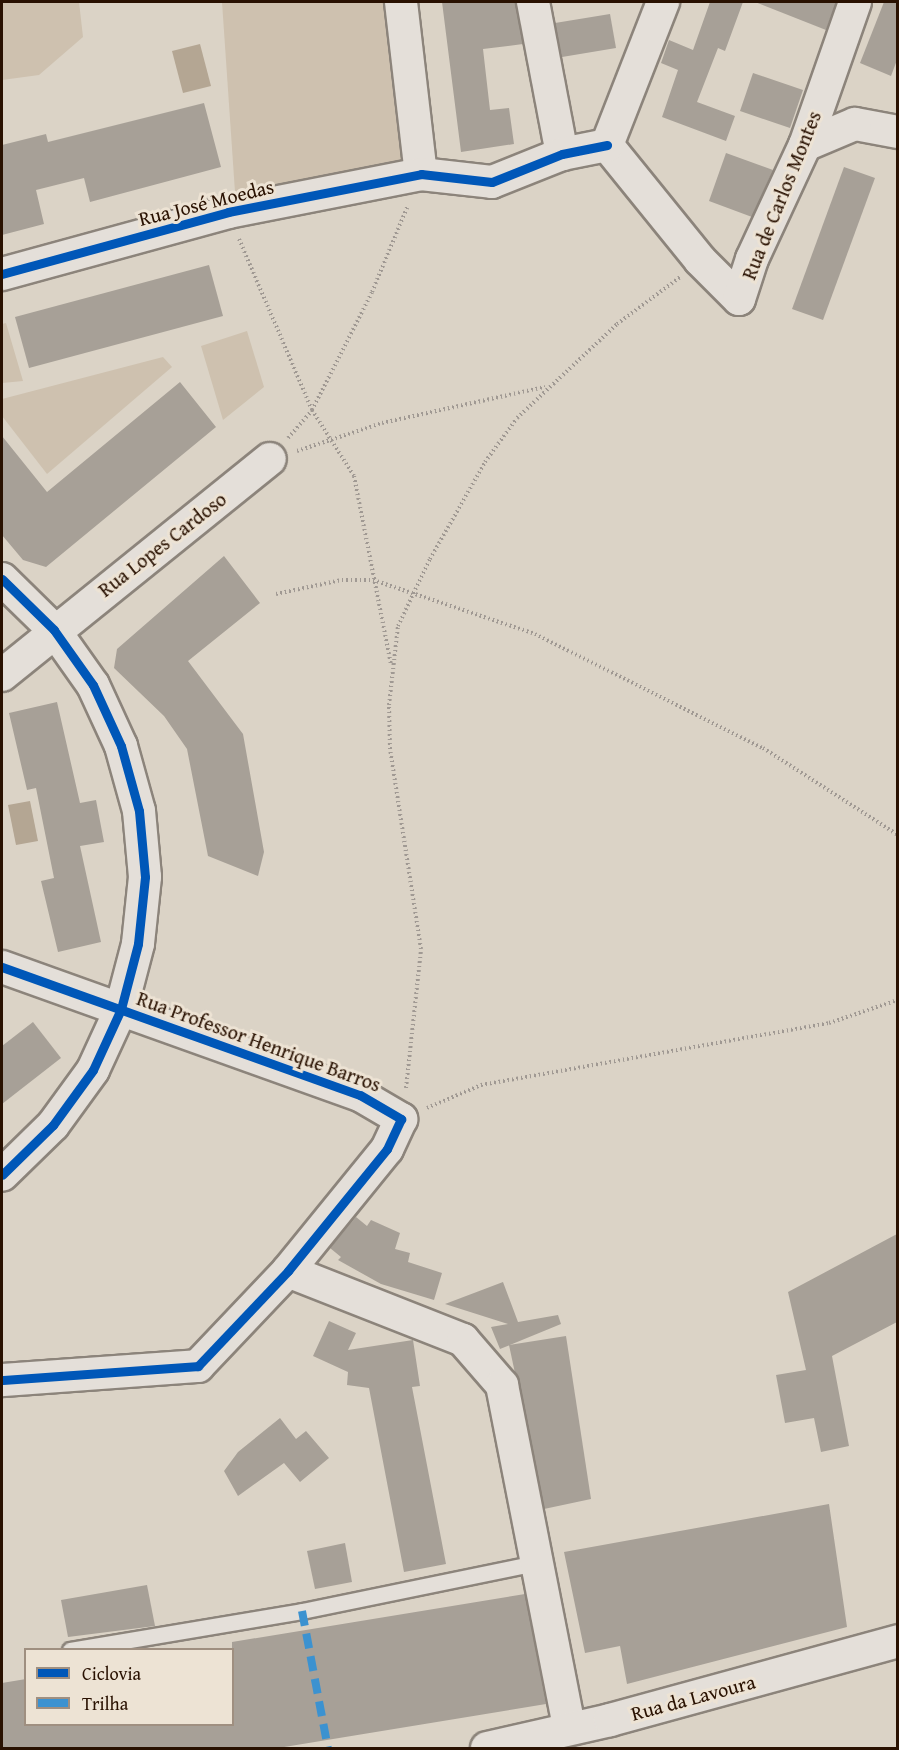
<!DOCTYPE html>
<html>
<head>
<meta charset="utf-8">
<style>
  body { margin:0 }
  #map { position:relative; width:899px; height:1750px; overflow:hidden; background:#dbd3c6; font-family:"Gentium Book Plus",serif }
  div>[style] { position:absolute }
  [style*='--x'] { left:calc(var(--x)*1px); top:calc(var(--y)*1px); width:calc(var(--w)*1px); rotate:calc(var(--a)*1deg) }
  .green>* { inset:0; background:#cec1af }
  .water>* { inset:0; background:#b4a693 }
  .building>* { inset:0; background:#a7a097 }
  .path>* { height:4px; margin-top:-2px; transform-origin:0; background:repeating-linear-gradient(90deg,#a09993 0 1.5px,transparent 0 4.5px) }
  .roads { filter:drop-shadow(2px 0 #8c847b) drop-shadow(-2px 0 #8c847b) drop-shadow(0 2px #8c847b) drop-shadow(0 -2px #8c847b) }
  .service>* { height:15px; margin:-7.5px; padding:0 7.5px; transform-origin:7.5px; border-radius:7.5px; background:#e4dfd9 }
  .minor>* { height:32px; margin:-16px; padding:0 16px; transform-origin:16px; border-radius:16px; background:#e4dfd9 }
  .quiet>* { height:8px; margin-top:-4px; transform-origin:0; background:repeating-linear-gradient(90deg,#3c92d0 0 15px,transparent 0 23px) }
  .cycleway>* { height:9px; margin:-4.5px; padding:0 4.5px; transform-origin:4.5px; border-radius:4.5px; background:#0057b8 }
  span { translate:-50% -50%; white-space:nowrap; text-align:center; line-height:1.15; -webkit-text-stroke:6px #ede3d4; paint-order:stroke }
  .street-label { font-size:20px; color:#291101 }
  .frame { position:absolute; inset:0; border:3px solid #291101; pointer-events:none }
  .legend { position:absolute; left:24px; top:1648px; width:210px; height:78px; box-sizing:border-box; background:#ede3d4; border:2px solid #9f8f80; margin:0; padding:8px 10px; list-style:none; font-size:18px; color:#291101 }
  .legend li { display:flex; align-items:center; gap:12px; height:30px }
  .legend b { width:30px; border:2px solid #9f8f80 }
</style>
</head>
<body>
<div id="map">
  <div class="green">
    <div style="clip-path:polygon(2px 2px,79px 2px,83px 37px,39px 75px,2px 80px)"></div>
    <div style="clip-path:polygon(222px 2px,383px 2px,402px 163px,235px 192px)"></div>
    <div style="clip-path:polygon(6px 323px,23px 381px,2px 383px,2px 324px)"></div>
    <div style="clip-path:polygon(247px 331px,264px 387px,223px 420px,201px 346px)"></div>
    <div style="clip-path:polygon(163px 357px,172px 367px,47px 474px,2px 416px,2px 399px)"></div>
  </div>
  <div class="water">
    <div style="clip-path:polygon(200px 44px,211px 86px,183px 93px,172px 51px)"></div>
    <div style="clip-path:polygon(30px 801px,38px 841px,16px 845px,8px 805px)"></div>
  </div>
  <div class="building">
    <div style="clip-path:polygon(442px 2px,516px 2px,523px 44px,483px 49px,490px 110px,509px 108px,514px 144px,461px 152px)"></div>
    <div style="clip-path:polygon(710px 2px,743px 2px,725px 51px,718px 48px,697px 102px,735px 116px,726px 141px,662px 117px,678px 70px,661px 63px,669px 40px,693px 50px)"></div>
    <div style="clip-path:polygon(755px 2px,836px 2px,826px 30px)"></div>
    <div style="clip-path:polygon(884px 2px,897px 2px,897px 60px,891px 76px,860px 63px)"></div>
    <div style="clip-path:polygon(610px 14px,616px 48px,562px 57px,555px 23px)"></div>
    <div style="clip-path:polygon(753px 73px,803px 90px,790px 128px,740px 111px)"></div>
    <div style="clip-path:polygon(204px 103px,221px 167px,90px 202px,84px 178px,36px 190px,44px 224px,2px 235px,2px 145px,46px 134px,48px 142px)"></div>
    <div style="clip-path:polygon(726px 153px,773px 170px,752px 217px,709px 201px)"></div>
    <div style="clip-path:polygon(844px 167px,875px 178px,823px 320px,792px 309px)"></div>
    <div style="clip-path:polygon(209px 265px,223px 316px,29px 368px,15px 317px)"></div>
    <div style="clip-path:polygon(180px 382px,216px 427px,46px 567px,23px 560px,2px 535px,2px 436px,47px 492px)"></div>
    <div style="clip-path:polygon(224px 556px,260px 603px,188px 661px,243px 734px,264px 852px,258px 876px,208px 856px,187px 749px,164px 716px,114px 668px,117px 649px)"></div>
    <div style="clip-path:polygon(57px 702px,80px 803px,96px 800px,104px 842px,80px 846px,101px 942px,58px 952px,41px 881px,54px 878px,36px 788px,27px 790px,9px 713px)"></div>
    <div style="clip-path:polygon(33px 1022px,61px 1058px,2px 1104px,2px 1046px)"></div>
    <div style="clip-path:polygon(356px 1217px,367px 1226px,371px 1220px,400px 1233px,395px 1249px,410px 1253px,408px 1262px,442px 1273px,434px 1300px,381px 1284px,338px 1260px,341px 1257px,330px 1248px)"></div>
    <div style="clip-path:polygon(897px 1234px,897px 1322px,832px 1356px,849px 1446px,821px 1452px,814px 1418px,785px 1423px,776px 1375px,806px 1370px,788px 1292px)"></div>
    <div style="clip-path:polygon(503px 1282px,518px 1322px,558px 1315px,561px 1324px,500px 1349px,491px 1327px,508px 1324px,445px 1304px)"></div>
    <div style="clip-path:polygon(329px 1321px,356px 1333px,348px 1350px,413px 1340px,420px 1386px,412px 1387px,446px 1564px,404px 1572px,369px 1388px,347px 1385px,348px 1372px,313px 1356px)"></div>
    <div style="clip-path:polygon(566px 1336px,591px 1499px,544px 1509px,509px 1345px)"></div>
    <div style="clip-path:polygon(280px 1418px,296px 1439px,306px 1431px,329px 1458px,300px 1482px,284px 1463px,238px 1496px,224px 1471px,238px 1452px)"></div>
    <div style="clip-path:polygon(829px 1504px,847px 1627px,627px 1684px,620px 1646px,585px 1653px,564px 1552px)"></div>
    <div style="clip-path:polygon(345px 1543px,352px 1582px,315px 1589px,307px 1551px)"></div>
    <div style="clip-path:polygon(147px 1585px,155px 1626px,68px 1637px,61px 1600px)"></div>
    <div style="clip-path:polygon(525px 1594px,546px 1704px,272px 1749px,2px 1749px,2px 1683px,26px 1679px,26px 1725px,232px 1725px,232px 1642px)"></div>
  </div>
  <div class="path">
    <div style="--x:239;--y:239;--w:186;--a:66.9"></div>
    <div style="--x:312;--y:410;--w:78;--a:57.5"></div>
    <div style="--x:354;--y:476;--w:193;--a:78.9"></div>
    <div style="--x:288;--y:438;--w:37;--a:-49"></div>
    <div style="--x:312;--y:410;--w:132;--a:-63"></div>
    <div style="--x:372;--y:292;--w:94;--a:-67.5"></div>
    <div style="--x:297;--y:451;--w:89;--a:-18.2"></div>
    <div style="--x:382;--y:423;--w:167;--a:-12.5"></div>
    <div style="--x:276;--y:594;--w:67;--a:-12"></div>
    <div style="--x:342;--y:580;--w:31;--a:0"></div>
    <div style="--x:373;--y:580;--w:171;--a:18.4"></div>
    <div style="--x:535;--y:634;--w:255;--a:26.6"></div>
    <div style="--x:763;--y:748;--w:161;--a:32.8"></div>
    <div style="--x:406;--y:1088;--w:140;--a:-83.8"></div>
    <div style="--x:421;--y:949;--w:202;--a:-98.8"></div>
    <div style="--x:390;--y:749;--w:44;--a:-91.3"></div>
    <div style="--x:389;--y:705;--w:80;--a:-83.5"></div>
    <div style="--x:398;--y:626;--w:74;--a:-64.5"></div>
    <div style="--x:430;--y:559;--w:112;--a:-60.4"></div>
    <div style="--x:485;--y:462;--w:54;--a:-54"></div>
    <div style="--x:517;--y:418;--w:137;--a:-43.2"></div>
    <div style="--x:617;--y:324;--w:79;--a:-36.7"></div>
    <div style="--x:427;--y:1108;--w:59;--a:-23.1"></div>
    <div style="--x:481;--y:1085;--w:353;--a:-10.1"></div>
    <div style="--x:829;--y:1023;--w:73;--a:-18.4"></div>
  </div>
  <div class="roads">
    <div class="service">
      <div style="--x:70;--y:1650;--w:235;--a:-9.5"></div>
      <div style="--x:302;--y:1611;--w:238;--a:-11.6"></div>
    </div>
    <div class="minor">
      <div style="--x:401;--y:2;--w:173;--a:83.4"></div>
      <div style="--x:533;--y:2;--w:155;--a:79.2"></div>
      <div style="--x:855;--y:124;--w:44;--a:10.5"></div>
      <div style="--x:607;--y:145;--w:148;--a:51"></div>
      <div style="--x:700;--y:260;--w:55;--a:45"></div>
      <div style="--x:739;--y:299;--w:42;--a:-72"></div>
      <div style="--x:752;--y:259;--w:126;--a:-65.1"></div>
      <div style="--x:805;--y:145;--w:151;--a:-70.7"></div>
      <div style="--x:607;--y:145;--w:154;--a:-68.6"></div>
      <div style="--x:805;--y:145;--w:54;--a:-22.8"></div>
      <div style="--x:2;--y:274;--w:234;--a:-15.3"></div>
      <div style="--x:228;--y:212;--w:197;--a:-11.1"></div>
      <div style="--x:421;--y:174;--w:71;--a:6.4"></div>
      <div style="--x:492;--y:182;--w:75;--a:-21.8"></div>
      <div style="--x:562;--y:154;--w:46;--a:-11.3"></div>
      <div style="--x:2;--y:579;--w:73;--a:44.4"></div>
      <div style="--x:54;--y:630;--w:67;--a:54.7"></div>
      <div style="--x:93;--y:685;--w:67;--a:65.3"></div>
      <div style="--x:121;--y:746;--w:67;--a:74.5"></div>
      <div style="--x:139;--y:811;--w:66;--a:84.8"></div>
      <div style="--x:145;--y:877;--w:67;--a:96"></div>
      <div style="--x:138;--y:944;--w:67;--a:104.7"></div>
      <div style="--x:121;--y:1009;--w:67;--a:114.7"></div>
      <div style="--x:93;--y:1070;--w:68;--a:126"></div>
      <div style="--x:53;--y:1125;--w:71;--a:135.6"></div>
      <div style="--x:2;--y:675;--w:344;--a:-38.9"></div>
      <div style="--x:2;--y:967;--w:380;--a:19.7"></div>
      <div style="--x:360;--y:1095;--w:48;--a:30.3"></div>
      <div style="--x:401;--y:1119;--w:33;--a:115"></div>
      <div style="--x:387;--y:1149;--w:157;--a:129.1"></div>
      <div style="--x:288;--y:1271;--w:131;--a:133.5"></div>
      <div style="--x:198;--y:1366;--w:196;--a:175.9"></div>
      <div style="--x:288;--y:1271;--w:188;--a:21.5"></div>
      <div style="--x:463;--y:1340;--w:60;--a:49.1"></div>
      <div style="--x:502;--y:1385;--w:349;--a:78.9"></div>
      <div style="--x:487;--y:1748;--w:126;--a:-12.8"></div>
      <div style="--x:610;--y:1720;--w:299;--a:-15.3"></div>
    </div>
  </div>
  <div class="quiet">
    <div style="--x:302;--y:1611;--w:139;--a:79.3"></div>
  </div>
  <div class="cycleway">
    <div style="--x:2;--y:274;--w:234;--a:-15.3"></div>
    <div style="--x:228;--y:212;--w:197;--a:-11.1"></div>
    <div style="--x:421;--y:174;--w:71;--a:6.4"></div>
    <div style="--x:492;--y:182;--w:75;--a:-21.8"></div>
    <div style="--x:562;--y:154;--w:46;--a:-11.3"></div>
    <div style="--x:2;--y:579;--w:73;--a:44.4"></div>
    <div style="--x:54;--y:630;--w:67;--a:54.7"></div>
    <div style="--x:93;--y:685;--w:67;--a:65.3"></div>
    <div style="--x:121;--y:746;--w:67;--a:74.5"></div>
    <div style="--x:139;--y:811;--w:66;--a:84.8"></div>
    <div style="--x:145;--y:877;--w:67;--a:96"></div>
    <div style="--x:138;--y:944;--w:67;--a:104.7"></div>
    <div style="--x:121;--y:1009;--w:67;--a:114.7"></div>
    <div style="--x:93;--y:1070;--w:68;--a:126"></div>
    <div style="--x:53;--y:1125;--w:71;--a:135.6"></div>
    <div style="--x:2;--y:967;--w:380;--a:19.7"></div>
    <div style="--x:360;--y:1095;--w:48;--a:30.3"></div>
    <div style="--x:401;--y:1119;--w:33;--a:115"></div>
    <div style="--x:387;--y:1149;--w:157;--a:129.1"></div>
    <div style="--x:288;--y:1271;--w:131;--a:133.5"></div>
    <div style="--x:198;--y:1366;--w:196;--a:175.9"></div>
  </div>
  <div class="street-label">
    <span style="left:781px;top:195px;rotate:-68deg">Rua de Carlos Montes</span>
    <span style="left:206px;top:202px;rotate:-14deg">Rua José Moedas</span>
    <span style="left:162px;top:544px;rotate:-38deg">Rua Lopes Cardoso</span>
    <span style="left:259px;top:1041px;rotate:20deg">Rua Professor Henrique Barros</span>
    <span style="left:693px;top:1697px;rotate:-15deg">Rua da Lavoura</span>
  </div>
  <div class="frame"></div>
  <ul class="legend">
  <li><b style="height:8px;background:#0057b8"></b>Ciclovia</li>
  <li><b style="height:8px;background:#3c92d0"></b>Trilha</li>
  </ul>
</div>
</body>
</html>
